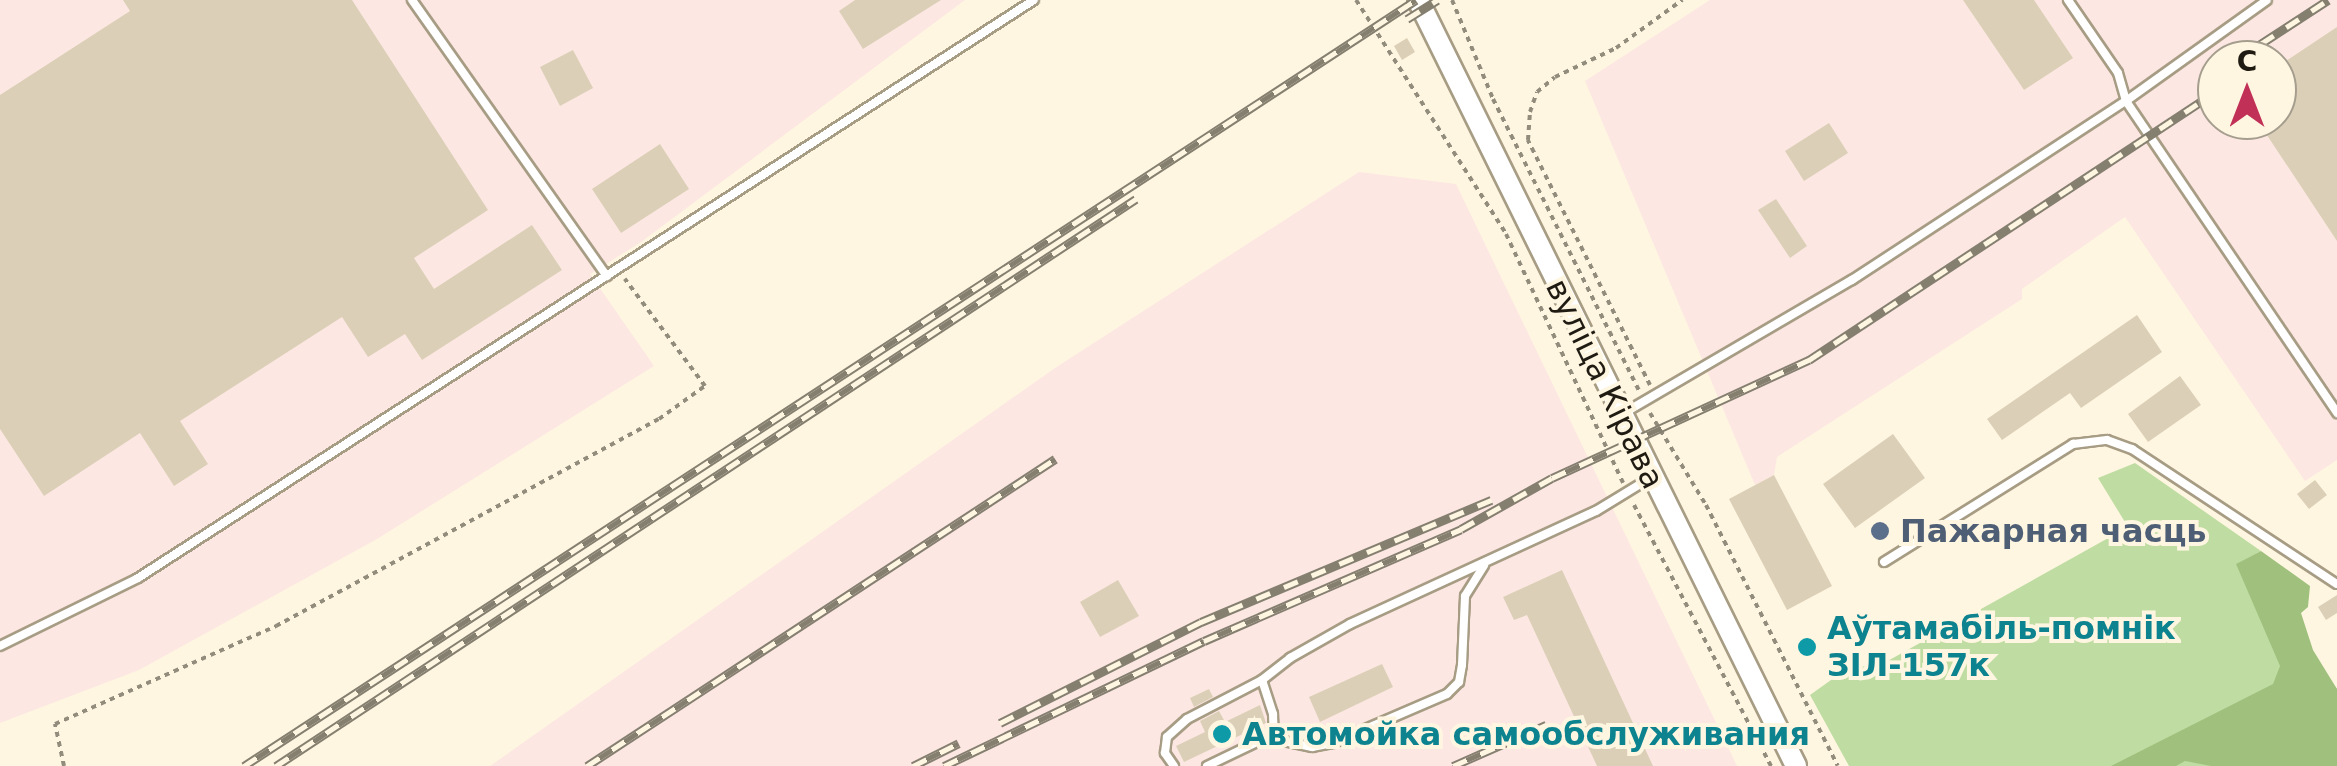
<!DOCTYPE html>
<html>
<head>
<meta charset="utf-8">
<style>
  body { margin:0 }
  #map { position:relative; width:2337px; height:766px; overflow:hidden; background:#fff6e1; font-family:"DejaVu Sans",sans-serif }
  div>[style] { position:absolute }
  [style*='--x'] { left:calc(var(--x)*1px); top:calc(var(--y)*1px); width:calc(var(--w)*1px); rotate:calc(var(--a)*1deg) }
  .industrial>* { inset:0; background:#fce7e2 }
  .green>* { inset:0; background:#bfdca2 }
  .forest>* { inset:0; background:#a0c17e }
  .building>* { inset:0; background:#dbd0b7 }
  .path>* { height:4px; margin-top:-2px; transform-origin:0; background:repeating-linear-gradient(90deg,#928c7d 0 5px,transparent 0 10px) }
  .roads { filter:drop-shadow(2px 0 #a79c84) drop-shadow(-2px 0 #a79c84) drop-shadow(0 2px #a79c84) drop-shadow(0 -2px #a79c84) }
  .service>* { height:8px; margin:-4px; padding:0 4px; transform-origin:4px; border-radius:4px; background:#fff }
  .secondary>* { height:20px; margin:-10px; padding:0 10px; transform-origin:10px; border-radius:10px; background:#fff }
  .rail>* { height:9px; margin-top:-4.5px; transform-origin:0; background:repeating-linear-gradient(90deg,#fff6e1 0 15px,#857f70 0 30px); box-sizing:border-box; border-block:2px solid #857f70 }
  .dots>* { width:28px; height:28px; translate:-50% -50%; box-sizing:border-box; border:5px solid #fff6e1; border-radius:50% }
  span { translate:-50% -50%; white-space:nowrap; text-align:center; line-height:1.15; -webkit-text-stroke:8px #fff6e1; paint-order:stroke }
  .street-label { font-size:32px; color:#1f1b12 }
  .service-label { font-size:32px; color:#4e5e75; font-weight:700 }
  .left { translate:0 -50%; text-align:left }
  .culture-label { font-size:32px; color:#0d838f; font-weight:700 }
  .north { position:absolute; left:2197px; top:40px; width:100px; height:100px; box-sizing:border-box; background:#fff6e1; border:2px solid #a59e8e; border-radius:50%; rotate:0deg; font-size:28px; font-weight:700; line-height:40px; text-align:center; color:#1f1b12 }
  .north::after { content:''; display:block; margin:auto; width:35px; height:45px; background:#c13157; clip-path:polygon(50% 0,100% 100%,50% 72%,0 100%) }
</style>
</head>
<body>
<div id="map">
  <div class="industrial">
    <div style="clip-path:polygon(0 0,965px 0,641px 242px,590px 274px,654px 366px,377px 539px,139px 670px,0 723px)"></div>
    <div style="clip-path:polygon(evenodd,1710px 0,2337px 0,2337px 460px,2305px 481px,2125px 217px,2022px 289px,2022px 299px,1777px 457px,1774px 475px,1755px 485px,1585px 81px,1710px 0,2217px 60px,2277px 60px,2277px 120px,2217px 120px,2217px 60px)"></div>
    <div style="clip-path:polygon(1359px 172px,1456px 184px,1737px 766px,490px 766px,1055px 368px)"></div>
  </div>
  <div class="green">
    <div style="clip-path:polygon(2135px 463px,2261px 551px,2237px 564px,2337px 689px,2337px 766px,1849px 766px,1810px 695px,1852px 665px,1875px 668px,2128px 527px,2098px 478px)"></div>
  </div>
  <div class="forest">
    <div style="clip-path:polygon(2261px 551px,2310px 586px,2308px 607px,2301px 613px,2313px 650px,2337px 689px,2337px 766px,2211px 766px,2185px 761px,2176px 766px,2111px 766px,2273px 684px,2280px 666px,2236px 564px)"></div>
  </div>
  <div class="building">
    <div style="clip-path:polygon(123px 0,352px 0,488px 210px,414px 258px,434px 289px,532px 225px,562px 270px,422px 360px,405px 334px,368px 357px,342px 317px,180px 421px,208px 464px,174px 486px,140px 433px,44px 496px,0 429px,0 95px,130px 11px)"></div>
    <div style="clip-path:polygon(855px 0,941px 0,863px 49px,839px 11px)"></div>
    <div style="clip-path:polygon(1963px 0,2034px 0,2073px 58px,2024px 90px)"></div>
    <div style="clip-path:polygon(2337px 27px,2337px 241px,2257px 120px,2277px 120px,2277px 67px)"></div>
    <div style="clip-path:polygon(1407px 38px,1415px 52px,1402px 60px,1394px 46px)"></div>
    <div style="clip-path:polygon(573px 50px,593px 88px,560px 106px,540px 67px)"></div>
    <div style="clip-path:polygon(1829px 123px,1848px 153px,1804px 181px,1785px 151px)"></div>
    <div style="clip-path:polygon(660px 144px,689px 189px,621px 233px,592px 189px)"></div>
    <div style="clip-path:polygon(1776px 199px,1807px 246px,1790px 258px,1758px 210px)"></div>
    <div style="clip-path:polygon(2137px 315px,2162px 352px,2081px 408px,2070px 393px,2002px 440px,1987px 419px)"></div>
    <div style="clip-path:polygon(2180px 376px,2201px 405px,2148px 442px,2128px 414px)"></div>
    <div style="clip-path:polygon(1893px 434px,1925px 478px,1855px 528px,1823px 484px)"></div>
    <div style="clip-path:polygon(1774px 475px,1832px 586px,1787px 610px,1729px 499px)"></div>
    <div style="clip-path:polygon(2315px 480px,2327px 495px,2309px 509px,2297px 494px)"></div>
    <div style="clip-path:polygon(1562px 570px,1653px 766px,1597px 766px,1527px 615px,1514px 620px,1503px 597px)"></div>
    <div style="clip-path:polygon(1118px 580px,1139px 616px,1100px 637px,1080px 602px)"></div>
    <div style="clip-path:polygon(2337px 595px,2337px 613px,2326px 620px,2318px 607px)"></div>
    <div style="clip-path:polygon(1382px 664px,1393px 687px,1320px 722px,1309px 697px)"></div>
    <div style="clip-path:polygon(1209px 689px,1213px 697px,1194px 707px,1190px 698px)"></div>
    <div style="clip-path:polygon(1260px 705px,1266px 723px,1184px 762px,1176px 746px,1205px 732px,1200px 721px,1219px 711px,1225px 722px)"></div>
  </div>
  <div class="path">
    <div style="--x:1356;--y:0;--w:278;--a:57.3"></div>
    <div style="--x:1506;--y:234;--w:275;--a:64.8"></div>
    <div style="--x:1452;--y:0;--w:107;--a:67.5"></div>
    <div style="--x:1493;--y:99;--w:326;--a:63.4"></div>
    <div style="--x:1650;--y:385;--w:274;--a:-116.5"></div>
    <div style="--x:1528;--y:140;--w:28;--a:-86"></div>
    <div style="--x:1530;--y:112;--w:21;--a:-71"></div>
    <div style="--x:1537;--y:92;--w:23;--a:-40"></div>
    <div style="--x:1555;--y:77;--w:68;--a:-25.4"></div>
    <div style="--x:1616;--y:48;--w:82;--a:-36"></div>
    <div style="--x:1650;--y:413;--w:108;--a:58.7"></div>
    <div style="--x:1706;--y:505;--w:292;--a:63.2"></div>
    <div style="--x:1634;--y:505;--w:295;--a:62.3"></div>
    <div style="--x:64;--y:766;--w:43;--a:-102.1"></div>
    <div style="--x:55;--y:724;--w:242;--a:-23.9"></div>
    <div style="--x:276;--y:626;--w:435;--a:-28.4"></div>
    <div style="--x:659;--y:419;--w:57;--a:-35.7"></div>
    <div style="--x:705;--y:386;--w:134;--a:-126.8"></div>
  </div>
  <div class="roads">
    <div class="service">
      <div style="--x:412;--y:0;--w:338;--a:54.8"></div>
      <div style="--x:2068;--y:0;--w:88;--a:55.6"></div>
      <div style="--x:2118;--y:73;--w:29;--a:74"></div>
      <div style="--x:2126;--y:101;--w:377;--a:55.9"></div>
      <div style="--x:1624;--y:413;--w:264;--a:-30.3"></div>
      <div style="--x:1852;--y:280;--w:327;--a:-33.2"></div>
      <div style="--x:2126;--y:101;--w:173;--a:-35.6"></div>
      <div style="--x:1884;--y:562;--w:223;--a:-32"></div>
      <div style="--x:2073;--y:444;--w:34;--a:-7"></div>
      <div style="--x:2107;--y:440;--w:27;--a:20"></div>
      <div style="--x:2132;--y:449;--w:245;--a:33.4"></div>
      <div style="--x:0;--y:646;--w:154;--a:-26.2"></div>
      <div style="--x:138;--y:578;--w:1066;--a:-32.83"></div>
      <div style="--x:1262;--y:680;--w:36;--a:72"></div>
      <div style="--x:1273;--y:714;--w:25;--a:88"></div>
      <div style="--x:1174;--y:766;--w:16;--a:-125"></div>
      <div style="--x:1165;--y:753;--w:16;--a:-83"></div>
      <div style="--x:1167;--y:737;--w:27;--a:-42"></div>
      <div style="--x:1187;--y:719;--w:85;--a:-27.5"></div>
      <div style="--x:1262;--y:680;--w:36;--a:-38"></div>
      <div style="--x:1290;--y:658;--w:69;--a:-29.5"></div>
      <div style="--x:1350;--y:624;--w:271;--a:-24.7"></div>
      <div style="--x:1596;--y:511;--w:63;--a:-31.4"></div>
      <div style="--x:1207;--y:766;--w:58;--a:-25.7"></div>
      <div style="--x:1259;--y:741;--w:15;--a:-8"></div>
      <div style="--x:1274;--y:739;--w:39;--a:12"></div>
      <div style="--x:1312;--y:747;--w:21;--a:-11"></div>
      <div style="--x:1333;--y:743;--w:124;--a:-23.3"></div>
      <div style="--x:1447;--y:694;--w:17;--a:-45"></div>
      <div style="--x:1459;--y:682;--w:17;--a:-80"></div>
      <div style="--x:1462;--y:665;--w:69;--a:-87.5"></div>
      <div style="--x:1465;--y:596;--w:36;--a:-58"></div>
    </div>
    <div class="secondary">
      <div style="--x:1418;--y:0;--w:854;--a:63.73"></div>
    </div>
  </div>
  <div class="rail">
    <div style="--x:1407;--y:19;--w:36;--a:-32"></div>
    <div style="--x:2236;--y:60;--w:110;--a:-33.1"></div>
    <div style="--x:1000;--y:723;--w:225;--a:-26.7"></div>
    <div style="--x:1201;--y:622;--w:315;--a:-22.8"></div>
    <div style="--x:244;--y:766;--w:1400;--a:-33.17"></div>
    <div style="--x:276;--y:766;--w:1030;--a:-33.4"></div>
    <div style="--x:587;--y:766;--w:560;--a:-33.26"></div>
    <div style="--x:913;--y:766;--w:51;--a:-26.6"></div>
    <div style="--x:944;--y:766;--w:288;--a:-25.7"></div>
    <div style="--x:1204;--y:641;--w:280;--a:-23.5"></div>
    <div style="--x:1461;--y:529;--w:104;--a:-29.3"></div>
    <div style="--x:1552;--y:478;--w:283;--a:-24.7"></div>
    <div style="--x:1809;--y:360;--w:489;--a:-33.4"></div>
    <div style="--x:1453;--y:766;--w:102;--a:-23.8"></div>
  </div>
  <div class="dots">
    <div style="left:1880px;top:531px;background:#5c6f8a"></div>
    <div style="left:1807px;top:647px;background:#0f9aa8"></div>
    <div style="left:1222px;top:734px;background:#0f9aa8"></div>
  </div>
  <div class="street-label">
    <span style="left:1605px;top:384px;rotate:64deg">вуліца Кірава</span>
  </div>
  <div class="service-label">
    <span class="left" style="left:1900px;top:531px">Пажарная часць</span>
  </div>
  <div class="culture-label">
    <span class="left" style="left:1827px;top:647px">Аўтамабіль-помнік<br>ЗІЛ-157к</span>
    <span class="left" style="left:1242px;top:734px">Автомойка самообслуживания</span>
  </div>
  <div class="north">С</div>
</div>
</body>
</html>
